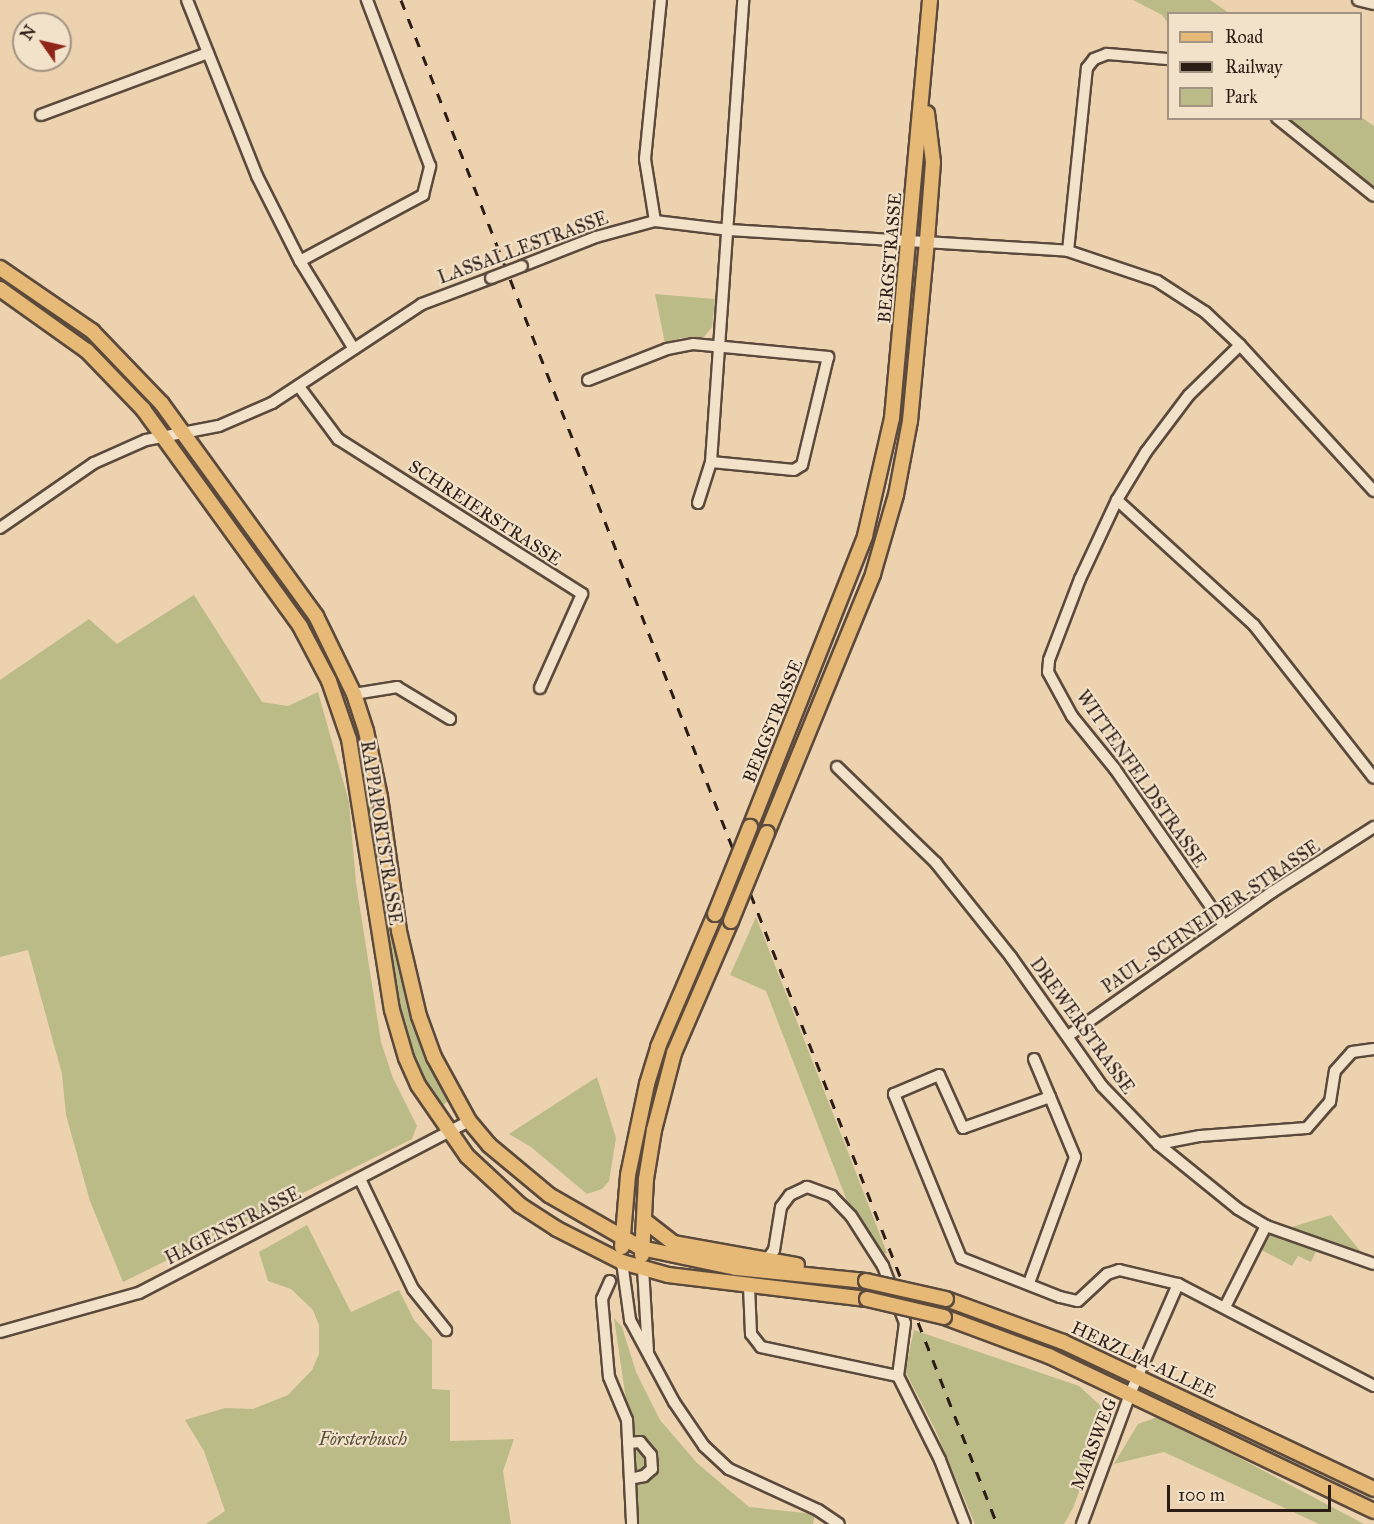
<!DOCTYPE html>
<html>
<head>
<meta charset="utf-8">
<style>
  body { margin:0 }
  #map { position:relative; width:1374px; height:1524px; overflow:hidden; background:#ecd2ae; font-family:"IM FELL Great Primer",serif }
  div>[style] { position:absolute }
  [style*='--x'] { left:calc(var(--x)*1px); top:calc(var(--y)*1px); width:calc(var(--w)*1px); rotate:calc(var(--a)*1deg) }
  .green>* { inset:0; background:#bb8 }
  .roads { filter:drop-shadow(2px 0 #5b4a3c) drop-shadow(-2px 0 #5b4a3c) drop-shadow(0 2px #5b4a3c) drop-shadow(0 -2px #5b4a3c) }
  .minor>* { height:10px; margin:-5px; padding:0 5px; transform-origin:5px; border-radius:5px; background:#f3e2ca }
  .major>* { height:14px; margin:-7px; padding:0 7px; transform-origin:7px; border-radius:7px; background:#e6b977 }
  .rail>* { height:3px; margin-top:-1.5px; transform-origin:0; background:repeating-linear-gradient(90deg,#2b1c16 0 10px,transparent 0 20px) }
  .bridges { filter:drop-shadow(2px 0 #5b4a3c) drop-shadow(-2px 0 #5b4a3c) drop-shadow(0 2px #5b4a3c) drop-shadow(0 -2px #5b4a3c) }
  .minor-bridge>* { height:10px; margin:-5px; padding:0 5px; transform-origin:5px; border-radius:5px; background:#f3e2ca }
  .major-bridge>* { height:14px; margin:-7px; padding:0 7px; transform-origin:7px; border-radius:7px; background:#e6b977 }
  span { translate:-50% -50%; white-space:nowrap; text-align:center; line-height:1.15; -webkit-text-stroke:4.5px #f3e2ca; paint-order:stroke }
  .street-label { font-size:18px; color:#2b1c16 }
  .park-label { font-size:18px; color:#564c38; font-style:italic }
  .legend { position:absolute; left:1167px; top:12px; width:195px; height:108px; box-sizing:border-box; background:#f3e2ca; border:2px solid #a39382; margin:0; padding:8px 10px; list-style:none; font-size:18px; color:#2b1c16 }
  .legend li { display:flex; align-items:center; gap:12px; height:30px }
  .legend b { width:30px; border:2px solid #a39382 }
  .north { position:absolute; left:12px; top:12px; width:60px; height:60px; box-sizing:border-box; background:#f3e2ca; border:2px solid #a39382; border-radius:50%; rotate:304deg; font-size:16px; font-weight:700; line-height:24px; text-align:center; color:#2b1c16 }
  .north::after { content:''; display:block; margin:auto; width:21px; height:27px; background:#8f2418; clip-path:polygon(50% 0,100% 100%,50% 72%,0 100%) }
  .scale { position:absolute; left:1167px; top:1485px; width:164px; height:27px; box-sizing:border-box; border:3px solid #2b1c16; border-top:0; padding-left:8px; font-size:18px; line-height:21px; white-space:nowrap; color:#2b1c16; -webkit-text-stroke:4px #f3e2ca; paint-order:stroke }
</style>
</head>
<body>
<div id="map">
  <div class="green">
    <div style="clip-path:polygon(1133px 0,1210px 0,1229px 13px,1168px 14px,1168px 23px,1162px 15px)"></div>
    <div style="clip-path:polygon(1361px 117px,1374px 126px,1374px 188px,1289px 119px)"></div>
    <div style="clip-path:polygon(655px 294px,715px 299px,712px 327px,704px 337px,680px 338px,665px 343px)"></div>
    <div style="clip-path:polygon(202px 473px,315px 627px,342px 681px,366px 756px,396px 954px,406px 996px,429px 1061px,450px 1100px,440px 1107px,414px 1057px,394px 987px,364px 782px,353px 732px,303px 621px,199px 475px)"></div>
    <div style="clip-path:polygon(194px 595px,262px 702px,288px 706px,318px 692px,349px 802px,356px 883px,381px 1042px,393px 1078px,417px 1126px,412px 1139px,123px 1282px,90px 1201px,66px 1115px,62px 1074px,28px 950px,0 957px,0 680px,89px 619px,117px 644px)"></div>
    <div style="clip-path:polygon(756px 917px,844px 1142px,887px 1253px,884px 1254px,847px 1201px,766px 991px,730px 975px)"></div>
    <div style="clip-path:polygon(597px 1077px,616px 1138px,609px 1181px,602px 1189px,587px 1194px,531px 1147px,509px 1134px)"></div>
    <div style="clip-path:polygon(1331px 1215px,1369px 1262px,1319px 1245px,1311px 1262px,1298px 1256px,1292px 1266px,1258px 1248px,1269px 1227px,1279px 1231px)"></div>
    <div style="clip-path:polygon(307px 1225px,351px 1312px,399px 1290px,414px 1320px,432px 1340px,432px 1389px,450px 1390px,450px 1441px,514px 1439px,503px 1471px,511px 1524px,206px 1524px,225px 1511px,204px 1451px,185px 1420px,225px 1408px,253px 1409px,288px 1395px,312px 1370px,319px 1354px,319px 1325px,313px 1310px,291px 1289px,268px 1281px,259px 1252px)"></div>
    <div style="clip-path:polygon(614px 1318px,622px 1327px,636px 1372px,660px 1420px,697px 1463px,749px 1507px,815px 1514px,813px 1524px,633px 1524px,629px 1420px)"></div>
    <div style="clip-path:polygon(914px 1330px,1079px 1386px,1101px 1406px,1102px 1426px,1096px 1446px,1073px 1508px,1064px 1524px,975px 1524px,935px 1429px,905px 1371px)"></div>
    <div style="clip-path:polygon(1160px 1416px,1364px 1524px,1319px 1524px,1164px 1452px,1114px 1464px,1138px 1424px)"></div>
  </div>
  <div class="roads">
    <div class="minor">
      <div style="--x:187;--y:0;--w:189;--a:68.3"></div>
      <div style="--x:257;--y:176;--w:95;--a:63.2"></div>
      <div style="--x:300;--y:261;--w:103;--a:58.5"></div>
      <div style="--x:1358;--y:0;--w:16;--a:14"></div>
      <div style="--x:41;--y:115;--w:178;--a:-20.4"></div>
      <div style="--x:1277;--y:118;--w:124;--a:38.8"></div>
      <div style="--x:655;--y:221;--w:63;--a:-99.2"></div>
      <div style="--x:645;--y:159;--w:160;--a:-84.3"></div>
      <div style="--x:1068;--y:251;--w:184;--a:-84.1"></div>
      <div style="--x:1087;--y:68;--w:11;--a:-52"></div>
      <div style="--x:1094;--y:59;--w:14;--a:-21"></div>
      <div style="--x:1107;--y:54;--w:61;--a:4.7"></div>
      <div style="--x:300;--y:261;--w:140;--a:-28.2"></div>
      <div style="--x:423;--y:195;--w:30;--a:-76"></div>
      <div style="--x:430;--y:166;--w:178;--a:-110.8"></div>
      <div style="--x:522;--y:266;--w:79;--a:-21.4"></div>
      <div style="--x:596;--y:237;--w:61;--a:-15.2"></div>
      <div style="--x:655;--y:221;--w:75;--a:6.9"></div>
      <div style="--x:729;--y:230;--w:340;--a:3.5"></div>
      <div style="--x:1068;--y:251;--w:94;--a:18.6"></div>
      <div style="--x:1157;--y:281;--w:57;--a:32.9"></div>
      <div style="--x:1205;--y:312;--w:48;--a:43.3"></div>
      <div style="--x:1240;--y:345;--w:198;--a:47.5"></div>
      <div style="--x:588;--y:380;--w:85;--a:-21.4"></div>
      <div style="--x:667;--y:349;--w:26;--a:-11"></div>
      <div style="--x:693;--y:344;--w:136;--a:5.5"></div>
      <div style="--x:828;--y:357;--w:111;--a:103.5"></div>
      <div style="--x:802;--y:465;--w:9;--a:148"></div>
      <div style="--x:794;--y:470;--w:83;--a:-174.5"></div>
      <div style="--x:300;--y:388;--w:64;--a:53.3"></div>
      <div style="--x:338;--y:439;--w:289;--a:32.4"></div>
      <div style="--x:582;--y:594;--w:103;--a:114.1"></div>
      <div style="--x:1117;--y:500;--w:185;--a:42.4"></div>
      <div style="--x:1254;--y:625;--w:194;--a:51.9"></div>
      <div style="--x:698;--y:503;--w:43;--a:-72.4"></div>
      <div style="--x:711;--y:462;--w:463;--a:-86"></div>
      <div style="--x:0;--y:528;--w:114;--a:-34.7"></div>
      <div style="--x:94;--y:463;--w:57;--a:-23.9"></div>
      <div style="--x:146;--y:440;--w:74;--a:-10.9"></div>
      <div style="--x:219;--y:426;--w:58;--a:-23.5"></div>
      <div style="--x:272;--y:403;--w:180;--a:-33.4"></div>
      <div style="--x:422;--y:304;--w:74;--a:-20.6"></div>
      <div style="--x:354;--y:694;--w:44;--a:-9.2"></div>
      <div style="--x:397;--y:687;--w:62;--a:31.1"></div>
      <div style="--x:837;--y:767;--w:138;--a:44.1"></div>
      <div style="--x:936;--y:863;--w:120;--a:51.4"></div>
      <div style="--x:1011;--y:957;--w:158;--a:54.8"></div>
      <div style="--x:1102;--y:1086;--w:81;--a:46"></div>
      <div style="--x:1158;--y:1144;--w:103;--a:39.1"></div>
      <div style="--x:1238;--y:1209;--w:33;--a:31"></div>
      <div style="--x:1266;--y:1226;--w:114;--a:19.4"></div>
      <div style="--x:1223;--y:924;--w:189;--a:-124.9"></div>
      <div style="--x:1115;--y:769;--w:68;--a:-129.1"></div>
      <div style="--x:1072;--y:716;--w:50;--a:-118.6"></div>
      <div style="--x:1048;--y:672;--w:12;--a:-85"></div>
      <div style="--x:1049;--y:660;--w:87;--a:-69.1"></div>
      <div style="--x:1080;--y:579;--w:87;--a:-64.9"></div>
      <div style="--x:1117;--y:500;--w:56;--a:-58.9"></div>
      <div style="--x:1146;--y:452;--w:71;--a:-53"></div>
      <div style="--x:1189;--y:395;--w:71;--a:-44.4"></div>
      <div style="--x:1068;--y:1036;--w:250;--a:-35.2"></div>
      <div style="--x:1272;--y:892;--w:121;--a:-32.5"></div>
      <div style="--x:1034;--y:1059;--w:41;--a:67.2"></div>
      <div style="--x:1158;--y:1144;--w:43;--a:-10.8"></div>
      <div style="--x:1200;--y:1136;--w:107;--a:-4.3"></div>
      <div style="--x:1307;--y:1128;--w:35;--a:-49"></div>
      <div style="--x:1330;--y:1102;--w:31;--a:-81"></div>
      <div style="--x:1335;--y:1071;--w:25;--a:-48"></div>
      <div style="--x:1352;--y:1052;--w:22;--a:-8"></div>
      <div style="--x:360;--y:1179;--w:122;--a:64.3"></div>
      <div style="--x:413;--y:1289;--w:53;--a:51.2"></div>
      <div style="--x:622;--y:1262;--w:59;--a:82.1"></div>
      <div style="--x:630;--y:1320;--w:93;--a:61.8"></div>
      <div style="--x:674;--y:1402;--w:53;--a:55.7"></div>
      <div style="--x:704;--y:1446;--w:34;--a:43"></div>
      <div style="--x:729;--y:1469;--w:98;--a:24.7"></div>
      <div style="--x:818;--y:1510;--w:25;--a:34"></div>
      <div style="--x:643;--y:1268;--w:83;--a:86.6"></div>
      <div style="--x:610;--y:1281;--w:20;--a:114"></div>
      <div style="--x:602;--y:1299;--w:78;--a:84.9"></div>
      <div style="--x:609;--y:1377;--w:47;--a:67.3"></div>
      <div style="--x:627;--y:1420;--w:104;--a:87.2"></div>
      <div style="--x:1029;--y:1283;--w:134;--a:-69.9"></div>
      <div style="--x:1075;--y:1157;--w:65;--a:-112.6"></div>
      <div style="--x:1050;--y:1097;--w:92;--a:160.4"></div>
      <div style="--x:963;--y:1128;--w:58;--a:-114.4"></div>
      <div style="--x:939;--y:1075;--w:49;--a:157.1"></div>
      <div style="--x:894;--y:1094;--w:177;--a:67.8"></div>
      <div style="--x:961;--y:1258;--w:106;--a:21.5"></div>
      <div style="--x:1060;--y:1297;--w:18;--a:13"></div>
      <div style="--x:1078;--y:1301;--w:40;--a:-43"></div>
      <div style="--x:1107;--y:1274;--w:13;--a:-18"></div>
      <div style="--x:1119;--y:1270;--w:61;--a:13.3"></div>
      <div style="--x:1178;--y:1284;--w:221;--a:27.5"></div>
      <div style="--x:749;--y:1286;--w:48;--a:87.6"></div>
      <div style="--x:751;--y:1334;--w:16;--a:52"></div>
      <div style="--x:761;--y:1347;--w:140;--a:12"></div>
      <div style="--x:898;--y:1376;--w:53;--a:-82.5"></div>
      <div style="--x:905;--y:1323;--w:61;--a:-111.1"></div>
      <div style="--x:883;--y:1266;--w:59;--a:-122.6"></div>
      <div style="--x:851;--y:1216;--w:28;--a:-134"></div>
      <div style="--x:832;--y:1196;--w:27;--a:-160"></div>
      <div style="--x:807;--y:1187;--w:19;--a:155"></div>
      <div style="--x:790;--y:1195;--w:15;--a:127"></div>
      <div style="--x:781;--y:1207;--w:44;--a:99.2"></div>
      <div style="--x:774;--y:1250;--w:19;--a:126"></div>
      <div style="--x:1225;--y:1307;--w:91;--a:-63.2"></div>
      <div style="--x:0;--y:1332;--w:144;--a:-15.7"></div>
      <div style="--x:139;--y:1293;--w:372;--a:-27.5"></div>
      <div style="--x:898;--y:1376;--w:94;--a:63.4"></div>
      <div style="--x:940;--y:1460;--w:69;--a:68.7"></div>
      <div style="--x:628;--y:1443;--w:12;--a:-5"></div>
      <div style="--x:640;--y:1442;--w:17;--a:50"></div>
      <div style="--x:651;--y:1455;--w:14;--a:86"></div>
      <div style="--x:652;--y:1469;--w:11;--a:139"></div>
      <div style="--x:644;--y:1476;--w:14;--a:168"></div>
      <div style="--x:1082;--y:1524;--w:139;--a:-69.7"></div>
      <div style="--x:1130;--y:1394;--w:120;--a:-66.4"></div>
    </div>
    <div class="major">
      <div style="--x:0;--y:268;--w:112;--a:34.4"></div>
      <div style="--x:92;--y:331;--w:101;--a:46.2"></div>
      <div style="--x:162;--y:404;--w:262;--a:54"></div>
      <div style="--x:316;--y:616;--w:87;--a:64"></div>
      <div style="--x:354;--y:694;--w:39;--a:72"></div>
      <div style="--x:366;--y:731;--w:67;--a:78"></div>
      <div style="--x:380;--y:797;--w:135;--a:81.9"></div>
      <div style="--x:399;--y:931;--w:87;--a:76.8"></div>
      <div style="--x:419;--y:1016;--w:44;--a:69.9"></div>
      <div style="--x:434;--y:1057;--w:73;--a:61.3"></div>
      <div style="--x:469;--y:1121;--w:31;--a:50"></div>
      <div style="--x:489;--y:1145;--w:78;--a:39.8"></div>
      <div style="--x:549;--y:1195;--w:106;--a:29.9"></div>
      <div style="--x:641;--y:1248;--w:97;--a:11.9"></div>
      <div style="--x:736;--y:1268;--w:131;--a:5.7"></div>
      <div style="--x:0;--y:289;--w:107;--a:35.5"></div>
      <div style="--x:87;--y:351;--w:81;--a:46"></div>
      <div style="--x:143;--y:409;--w:268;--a:54.1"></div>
      <div style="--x:300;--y:626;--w:62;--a:62.2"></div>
      <div style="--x:329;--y:681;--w:61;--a:71"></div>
      <div style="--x:349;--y:739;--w:274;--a:81"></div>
      <div style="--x:392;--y:1010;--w:50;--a:73.7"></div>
      <div style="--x:406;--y:1058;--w:30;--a:66"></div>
      <div style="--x:418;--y:1085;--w:86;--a:55.4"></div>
      <div style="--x:467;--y:1156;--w:72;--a:42.8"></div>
      <div style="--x:520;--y:1205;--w:44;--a:33"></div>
      <div style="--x:557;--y:1229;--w:73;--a:26.9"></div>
      <div style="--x:622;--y:1262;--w:48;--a:15.8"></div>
      <div style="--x:668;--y:1275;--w:200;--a:6.9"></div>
      <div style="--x:750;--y:827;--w:313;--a:-68.4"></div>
      <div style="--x:865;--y:536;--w:121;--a:-77.1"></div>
      <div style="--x:892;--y:418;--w:420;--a:-84.8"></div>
      <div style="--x:767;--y:833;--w:280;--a:-67.7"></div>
      <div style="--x:873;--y:574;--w:82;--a:-73.8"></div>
      <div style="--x:896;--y:495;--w:75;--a:-79.3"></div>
      <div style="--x:910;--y:421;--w:182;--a:-84.6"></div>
      <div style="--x:927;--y:240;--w:78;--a:-85.6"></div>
      <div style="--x:933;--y:162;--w:49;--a:-97"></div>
      <div style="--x:644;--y:1220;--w:37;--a:38"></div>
      <div style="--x:673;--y:1243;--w:126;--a:10.1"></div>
      <div style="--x:622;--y:1247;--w:72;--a:-85.2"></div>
      <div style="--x:628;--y:1175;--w:93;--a:-78.2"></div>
      <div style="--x:647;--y:1084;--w:39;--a:-73"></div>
      <div style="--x:658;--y:1047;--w:145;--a:-66.8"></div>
      <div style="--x:642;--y:1255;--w:76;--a:-87"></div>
      <div style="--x:646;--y:1179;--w:50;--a:-80.7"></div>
      <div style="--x:654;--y:1130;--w:80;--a:-75.4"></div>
      <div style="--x:674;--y:1053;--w:144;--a:-66.6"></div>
      <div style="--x:946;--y:1299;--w:125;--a:20.2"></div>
      <div style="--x:1063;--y:1342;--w:344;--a:25.3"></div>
      <div style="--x:944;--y:1317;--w:112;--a:20.4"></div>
      <div style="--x:1049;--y:1356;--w:360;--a:25.5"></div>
    </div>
  </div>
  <div class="rail">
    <div style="--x:401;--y:0;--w:1636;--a:68.64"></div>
  </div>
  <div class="bridges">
    <div class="minor-bridge">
      <div style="--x:491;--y:278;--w:33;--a:-21"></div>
    </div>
    <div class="major-bridge">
      <div style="--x:715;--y:914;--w:94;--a:-68.1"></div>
      <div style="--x:731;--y:921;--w:95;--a:-67.8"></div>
      <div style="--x:866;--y:1281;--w:82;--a:12.7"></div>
      <div style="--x:867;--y:1299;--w:79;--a:13.2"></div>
    </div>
  </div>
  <div class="street-label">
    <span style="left:523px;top:248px;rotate:-20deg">LASSALLESTRASSE</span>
    <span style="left:890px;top:258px;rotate:-85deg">BERGSTRASSE</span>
    <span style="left:485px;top:513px;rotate:33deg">SCHREIERSTRASSE</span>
    <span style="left:773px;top:721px;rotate:-68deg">BERGSTRASSE</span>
    <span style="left:1141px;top:779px;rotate:55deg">WITTENFELDSTRASSE</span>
    <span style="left:381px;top:833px;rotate:81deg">RAPPAPORTSTRASSE</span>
    <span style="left:1211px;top:917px;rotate:-34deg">PAUL-SCHNEIDER-STRASSE</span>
    <span style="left:1082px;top:1026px;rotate:54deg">DREWERSTRASSE</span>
    <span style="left:233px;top:1226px;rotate:-27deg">HAGENSTRASSE</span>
    <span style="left:1144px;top:1360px;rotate:25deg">HERZLIA-ALLEE</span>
    <span style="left:1094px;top:1444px;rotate:-69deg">MARSWEG</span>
  </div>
  <div class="park-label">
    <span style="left:363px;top:1439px">Försterbusch</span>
  </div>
  <ul class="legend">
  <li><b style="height:8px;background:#e6b977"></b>Road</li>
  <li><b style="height:8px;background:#2b1c16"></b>Railway</li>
  <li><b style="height:16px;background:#bb8"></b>Park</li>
  </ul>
  <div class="north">N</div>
  <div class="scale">100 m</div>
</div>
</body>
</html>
